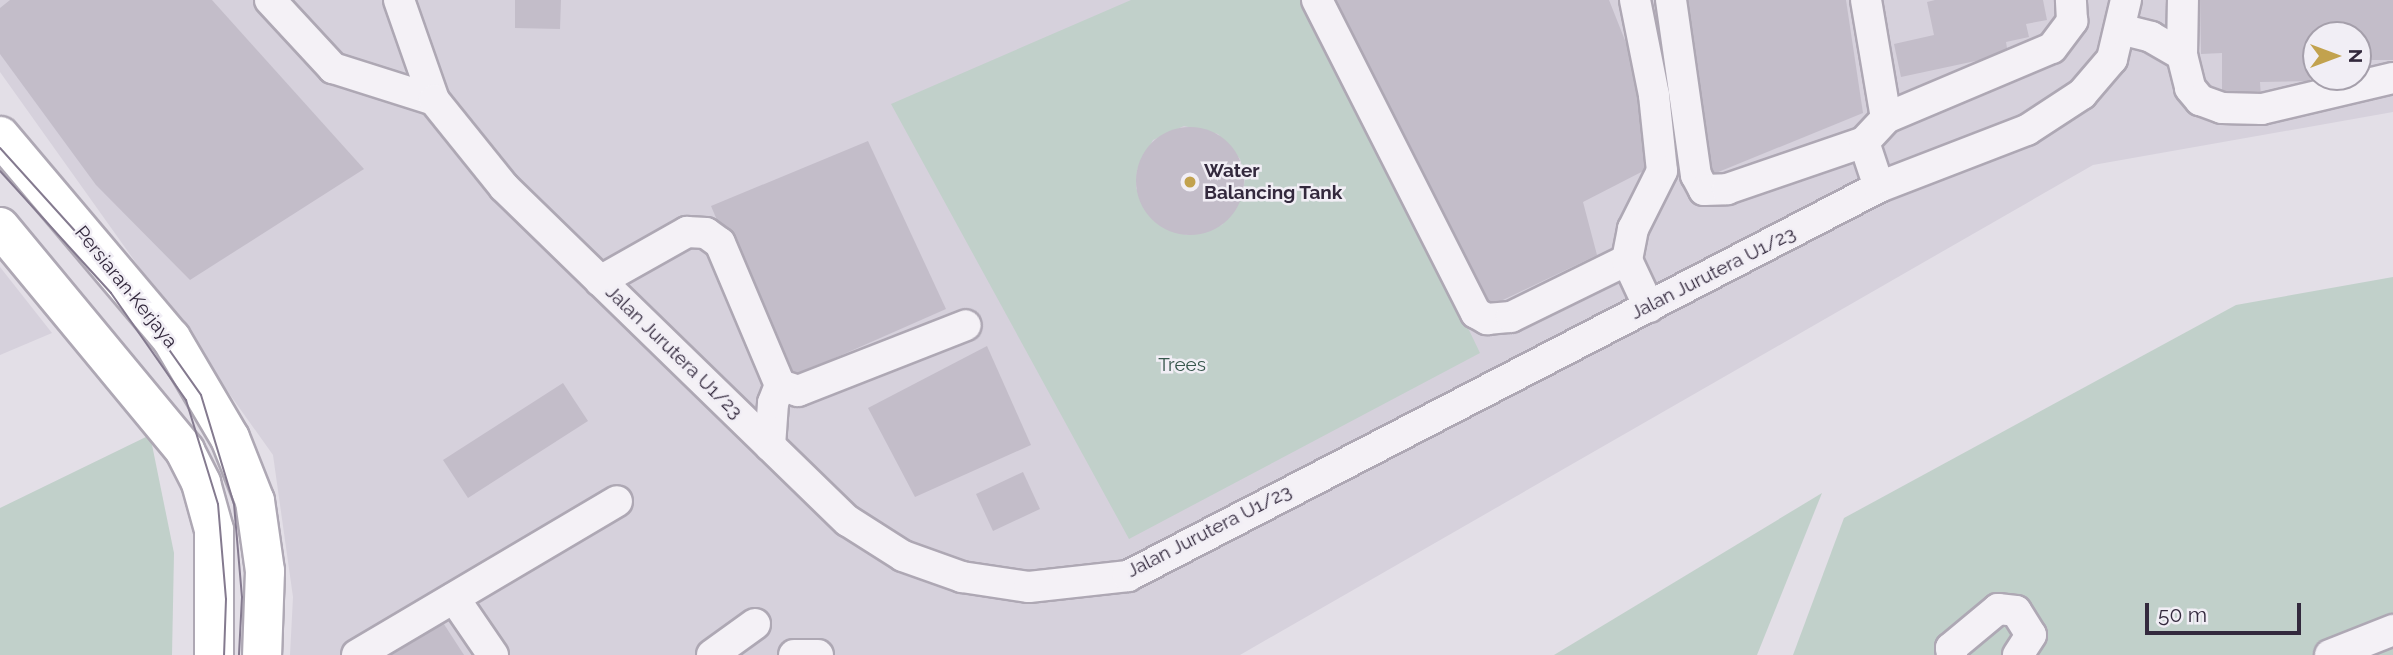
<!DOCTYPE html>
<html>
<head>
<meta charset="utf-8">
<style>
  body { margin:0 }
  #map { position:relative; width:2393px; height:655px; overflow:hidden; background:#e3dfe7; font-family:Raleway,sans-serif }
  div>[style] { position:absolute }
  [style*='--x'] { left:calc(var(--x)*1px); top:calc(var(--y)*1px); width:calc(var(--w)*1px); rotate:calc(var(--a)*1deg) }
  .built>* { inset:0; background:#d6d1dc }
  .green>* { inset:0; background:#c1d0ca }
  .building>* { inset:0; background:#c3bdc9 }
  .round { border-radius:50% }
  .roads { filter:drop-shadow(2px 0 #aea8b4) drop-shadow(-2px 0 #aea8b4) drop-shadow(0 2px #aea8b4) drop-shadow(0 -2px #aea8b4) }
  .minor>* { height:30px; margin:-15px; padding:0 15px; transform-origin:15px; border-radius:15px; background:#f4f1f6 }
  .major>* { height:38px; margin:-19px; padding:0 19px; transform-origin:19px; border-radius:19px; background:#fff }
  .tram>* { height:2px; margin:-1px; padding:0 1px; transform-origin:1px; border-radius:1px; background:#847a8f }
  .dots>* { width:19px; height:19px; translate:-50% -50%; box-sizing:border-box; border:4px solid #f1eef5; border-radius:50% }
  span { translate:-50% -50%; white-space:nowrap; text-align:center; line-height:1.15; -webkit-text-stroke:5px #f1eef5; paint-order:stroke }
  .poi-label { font-size:19px; color:#33293d; font-weight:700 }
  .left { translate:0 -50%; text-align:left }
  .street-label { font-size:19px; color:#33293d }
  .park-label { font-size:19px; color:#38574d }
  .north { position:absolute; left:2302px; top:21px; width:70px; height:70px; box-sizing:border-box; background:#f1eef5; border:2px solid #a59fab; border-radius:50%; rotate:90deg; font-size:19px; font-weight:700; line-height:28px; text-align:center; color:#33293d }
  .north::after { content:''; display:block; margin:auto; width:24px; height:32px; background:#c2a24e; clip-path:polygon(50% 0,100% 100%,50% 72%,0 100%) }
  .scale { position:absolute; left:2145px; top:603px; width:156px; height:32px; box-sizing:border-box; border:4px solid #33293d; border-top:0; padding-left:9px; font-size:21px; line-height:24px; white-space:nowrap; color:#33293d; -webkit-text-stroke:5px #f1eef5; paint-order:stroke }
</style>
</head>
<body>
<div id="map">
  <div class="built">
    <div style="clip-path:polygon(evenodd,0 0,2393px 0,2393px 112px,2093px 165px,1240px 655px,290px 655px,293px 597px,273px 455px,0 72px,0 0,2316px 35px,2358px 35px,2358px 77px,2316px 77px,2316px 35px)"></div>
    <div style="clip-path:polygon(0 267px,52px 333px,0 355px)"></div>
  </div>
  <div class="green">
    <div style="clip-path:polygon(evenodd,1131px 0,1311px 0,1480px 353px,1129px 539px,891px 104px,1131px 0,1184px 126px,1218px 134px,1240px 159px,1245px 176px,1243px 195px,1222px 225px,1186px 235px,1153px 220px,1136px 188px,1137px 170px,1153px 140px,1184px 126px)"></div>
    <div style="clip-path:polygon(2393px 277px,2393px 655px,1793px 655px,1844px 518px,2236px 305px)"></div>
    <div style="clip-path:polygon(150px 435px,174px 553px,172px 655px,0 655px,0 508px)"></div>
    <div style="clip-path:polygon(1822px 493px,1757px 655px,1554px 655px)"></div>
  </div>
  <div class="building">
    <div style="clip-path:polygon(10px 0,212px 0,364px 169px,190px 280px,96px 185px,0 54px,0 8px)"></div>
    <div style="clip-path:polygon(515px 0,561px 0,560px 29px,515px 28px)"></div>
    <div style="clip-path:polygon(1324px 0,1609px 0,1636px 68px,1655px 165px,1583px 202px,1597px 255px,1484px 309px)"></div>
    <div style="clip-path:polygon(1683px 0,1846px 0,1863px 113px,1711px 175px)"></div>
    <div style="clip-path:polygon(1935px 0,2043px 0,2047px 20px,2026px 24px,2029px 37px,2006px 42px,2008px 54px,1901px 77px,1894px 44px,1934px 35px,1927px 2px)"></div>
    <div style="clip-path:polygon(2200px 0,2393px 0,2393px 60px,2358px 60px,2358px 35px,2316px 35px,2316px 76px,2310px 76px,2310px 81px,2260px 82px,2261px 98px,2222px 98px,2222px 53px,2201px 54px)"></div>
    <div class="round" style="left:1136px;top:127px;width:108px;height:108px"></div>
    <div style="clip-path:polygon(868px 141px,946px 309px,785px 380px,711px 206px)"></div>
    <div style="clip-path:polygon(987px 346px,1031px 445px,915px 497px,868px 408px)"></div>
    <div style="clip-path:polygon(563px 383px,588px 421px,468px 498px,443px 460px)"></div>
    <div style="clip-path:polygon(1023px 472px,1040px 509px,993px 531px,976px 494px)"></div>
    <div style="clip-path:polygon(440px 618px,464px 655px,383px 655px)"></div>
  </div>
  <div class="roads">
    <div class="minor">
      <div style="--x:270;--y:0;--w:93;--a:47.2"></div>
      <div style="--x:333;--y:68;--w:106;--a:17.6"></div>
      <div style="--x:399;--y:0;--w:106;--a:70.7"></div>
      <div style="--x:434;--y:100;--w:112;--a:51.2"></div>
      <div style="--x:504;--y:187;--w:479;--a:44.2"></div>
      <div style="--x:848;--y:521;--w:65;--a:32.5"></div>
      <div style="--x:903;--y:556;--w:63;--a:19.6"></div>
      <div style="--x:962;--y:577;--w:68;--a:8.5"></div>
      <div style="--x:1029;--y:587;--w:100;--a:-6.3"></div>
      <div style="--x:1128;--y:576;--w:846;--a:-27.38"></div>
      <div style="--x:1879;--y:187;--w:159;--a:-21.1"></div>
      <div style="--x:2027;--y:130;--w:66;--a:-33.2"></div>
      <div style="--x:2082;--y:94;--w:46;--a:-49.4"></div>
      <div style="--x:2112;--y:59;--w:61;--a:-76.7"></div>
      <div style="--x:1317;--y:0;--w:351;--a:63.1"></div>
      <div style="--x:1476;--y:313;--w:13;--a:29"></div>
      <div style="--x:1487;--y:319;--w:24;--a:-5"></div>
      <div style="--x:1511;--y:317;--w:129;--a:-26.2"></div>
      <div style="--x:1635;--y:0;--w:97;--a:78.7"></div>
      <div style="--x:1654;--y:95;--w:76;--a:84"></div>
      <div style="--x:1662;--y:171;--w:65;--a:116.6"></div>
      <div style="--x:1633;--y:229;--w:32;--a:101"></div>
      <div style="--x:1627;--y:260;--w:52;--a:64.9"></div>
      <div style="--x:1671;--y:0;--w:177;--a:81.9"></div>
      <div style="--x:1696;--y:175;--w:17;--a:62"></div>
      <div style="--x:1704;--y:190;--w:23;--a:-2"></div>
      <div style="--x:1727;--y:189;--w:145;--a:-18.9"></div>
      <div style="--x:1866;--y:0;--w:120;--a:80.4"></div>
      <div style="--x:2120;--y:29;--w:32;--a:14"></div>
      <div style="--x:2151;--y:37;--w:36;--a:30"></div>
      <div style="--x:2182;--y:55;--w:34;--a:76"></div>
      <div style="--x:2190;--y:88;--w:16;--a:50"></div>
      <div style="--x:2200;--y:100;--w:23;--a:20"></div>
      <div style="--x:2222;--y:108;--w:40;--a:1.4"></div>
      <div style="--x:2262;--y:109;--w:135;--a:-13.3"></div>
      <div style="--x:2182;--y:55;--w:55;--a:-89"></div>
      <div style="--x:1879;--y:187;--w:47;--a:-108.4"></div>
      <div style="--x:1864;--y:142;--w:33;--a:-47"></div>
      <div style="--x:1886;--y:118;--w:180;--a:-22.9"></div>
      <div style="--x:2052;--y:48;--w:34;--a:-53"></div>
      <div style="--x:2072;--y:21;--w:21;--a:-93"></div>
      <div style="--x:600;--y:281;--w:100;--a:-29.4"></div>
      <div style="--x:687;--y:232;--w:19;--a:3"></div>
      <div style="--x:706;--y:233;--w:17;--a:36"></div>
      <div style="--x:720;--y:243;--w:154;--a:67.1"></div>
      <div style="--x:780;--y:385;--w:19;--a:18"></div>
      <div style="--x:798;--y:391;--w:180;--a:-21.4"></div>
      <div style="--x:770;--y:446;--w:43;--a:-86"></div>
      <div style="--x:773;--y:403;--w:19;--a:-69"></div>
      <div style="--x:454;--y:598;--w:69;--a:55.6"></div>
      <div style="--x:357;--y:655;--w:302;--a:-30.6"></div>
      <div style="--x:712;--y:655;--w:53;--a:-35.8"></div>
      <div style="--x:794;--y:655;--w:24;--a:0"></div>
      <div style="--x:1952;--y:655;--w:7;--a:-98"></div>
      <div style="--x:1951;--y:648;--w:61;--a:-39.7"></div>
      <div style="--x:1998;--y:609;--w:18;--a:6"></div>
      <div style="--x:2016;--y:611;--w:28;--a:58"></div>
      <div style="--x:2031;--y:635;--w:24;--a:123"></div>
      <div style="--x:2330;--y:655;--w:68;--a:-21.6"></div>
    </div>
    <div class="major">
      <div style="--x:0;--y:136;--w:265;--a:49.8"></div>
      <div style="--x:171;--y:338;--w:116;--a:59.5"></div>
      <div style="--x:230;--y:438;--w:68;--a:68.4"></div>
      <div style="--x:255;--y:501;--w:71;--a:81.9"></div>
      <div style="--x:265;--y:571;--w:84;--a:92"></div>
      <div style="--x:0;--y:227;--w:291;--a:50.4"></div>
      <div style="--x:185;--y:451;--w:36;--a:63"></div>
      <div style="--x:201;--y:483;--w:49;--a:74.5"></div>
      <div style="--x:214;--y:530;--w:125;--a:90"></div>
    </div>
  </div>
  <div class="tram">
    <div style="--x:0;--y:148;--w:182;--a:47.9"></div>
    <div style="--x:122;--y:283;--w:137;--a:54.8"></div>
    <div style="--x:201;--y:395;--w:114;--a:73.2"></div>
    <div style="--x:234;--y:504;--w:93;--a:85.1"></div>
    <div style="--x:242;--y:597;--w:58;--a:93"></div>
    <div style="--x:0;--y:171;--w:165;--a:47.7"></div>
    <div style="--x:111;--y:293;--w:131;--a:55"></div>
    <div style="--x:186;--y:400;--w:109;--a:72.9"></div>
    <div style="--x:218;--y:504;--w:95;--a:85.2"></div>
    <div style="--x:226;--y:599;--w:56;--a:92"></div>
  </div>
  <div class="dots">
    <div style="left:1190px;top:182px;background:#c2a24e"></div>
  </div>
  <div class="poi-label">
    <span class="left" style="left:1204px;top:182px">Water<br>Balancing Tank</span>
  </div>
  <div class="street-label">
    <span style="left:1713px;top:273px;rotate:-27deg">Jalan Jurutera U1/23</span>
    <span style="left:126px;top:287px;rotate:51deg">Persiaran Kerjaya</span>
    <span style="left:674px;top:352px;rotate:44deg">Jalan Jurutera U1/23</span>
    <span style="left:1209px;top:531px;rotate:-27deg">Jalan Jurutera U1/23</span>
  </div>
  <div class="park-label">
    <span style="left:1182px;top:365px">Trees</span>
  </div>
  <div class="north">N</div>
  <div class="scale">50 m</div>
</div>
</body>
</html>
